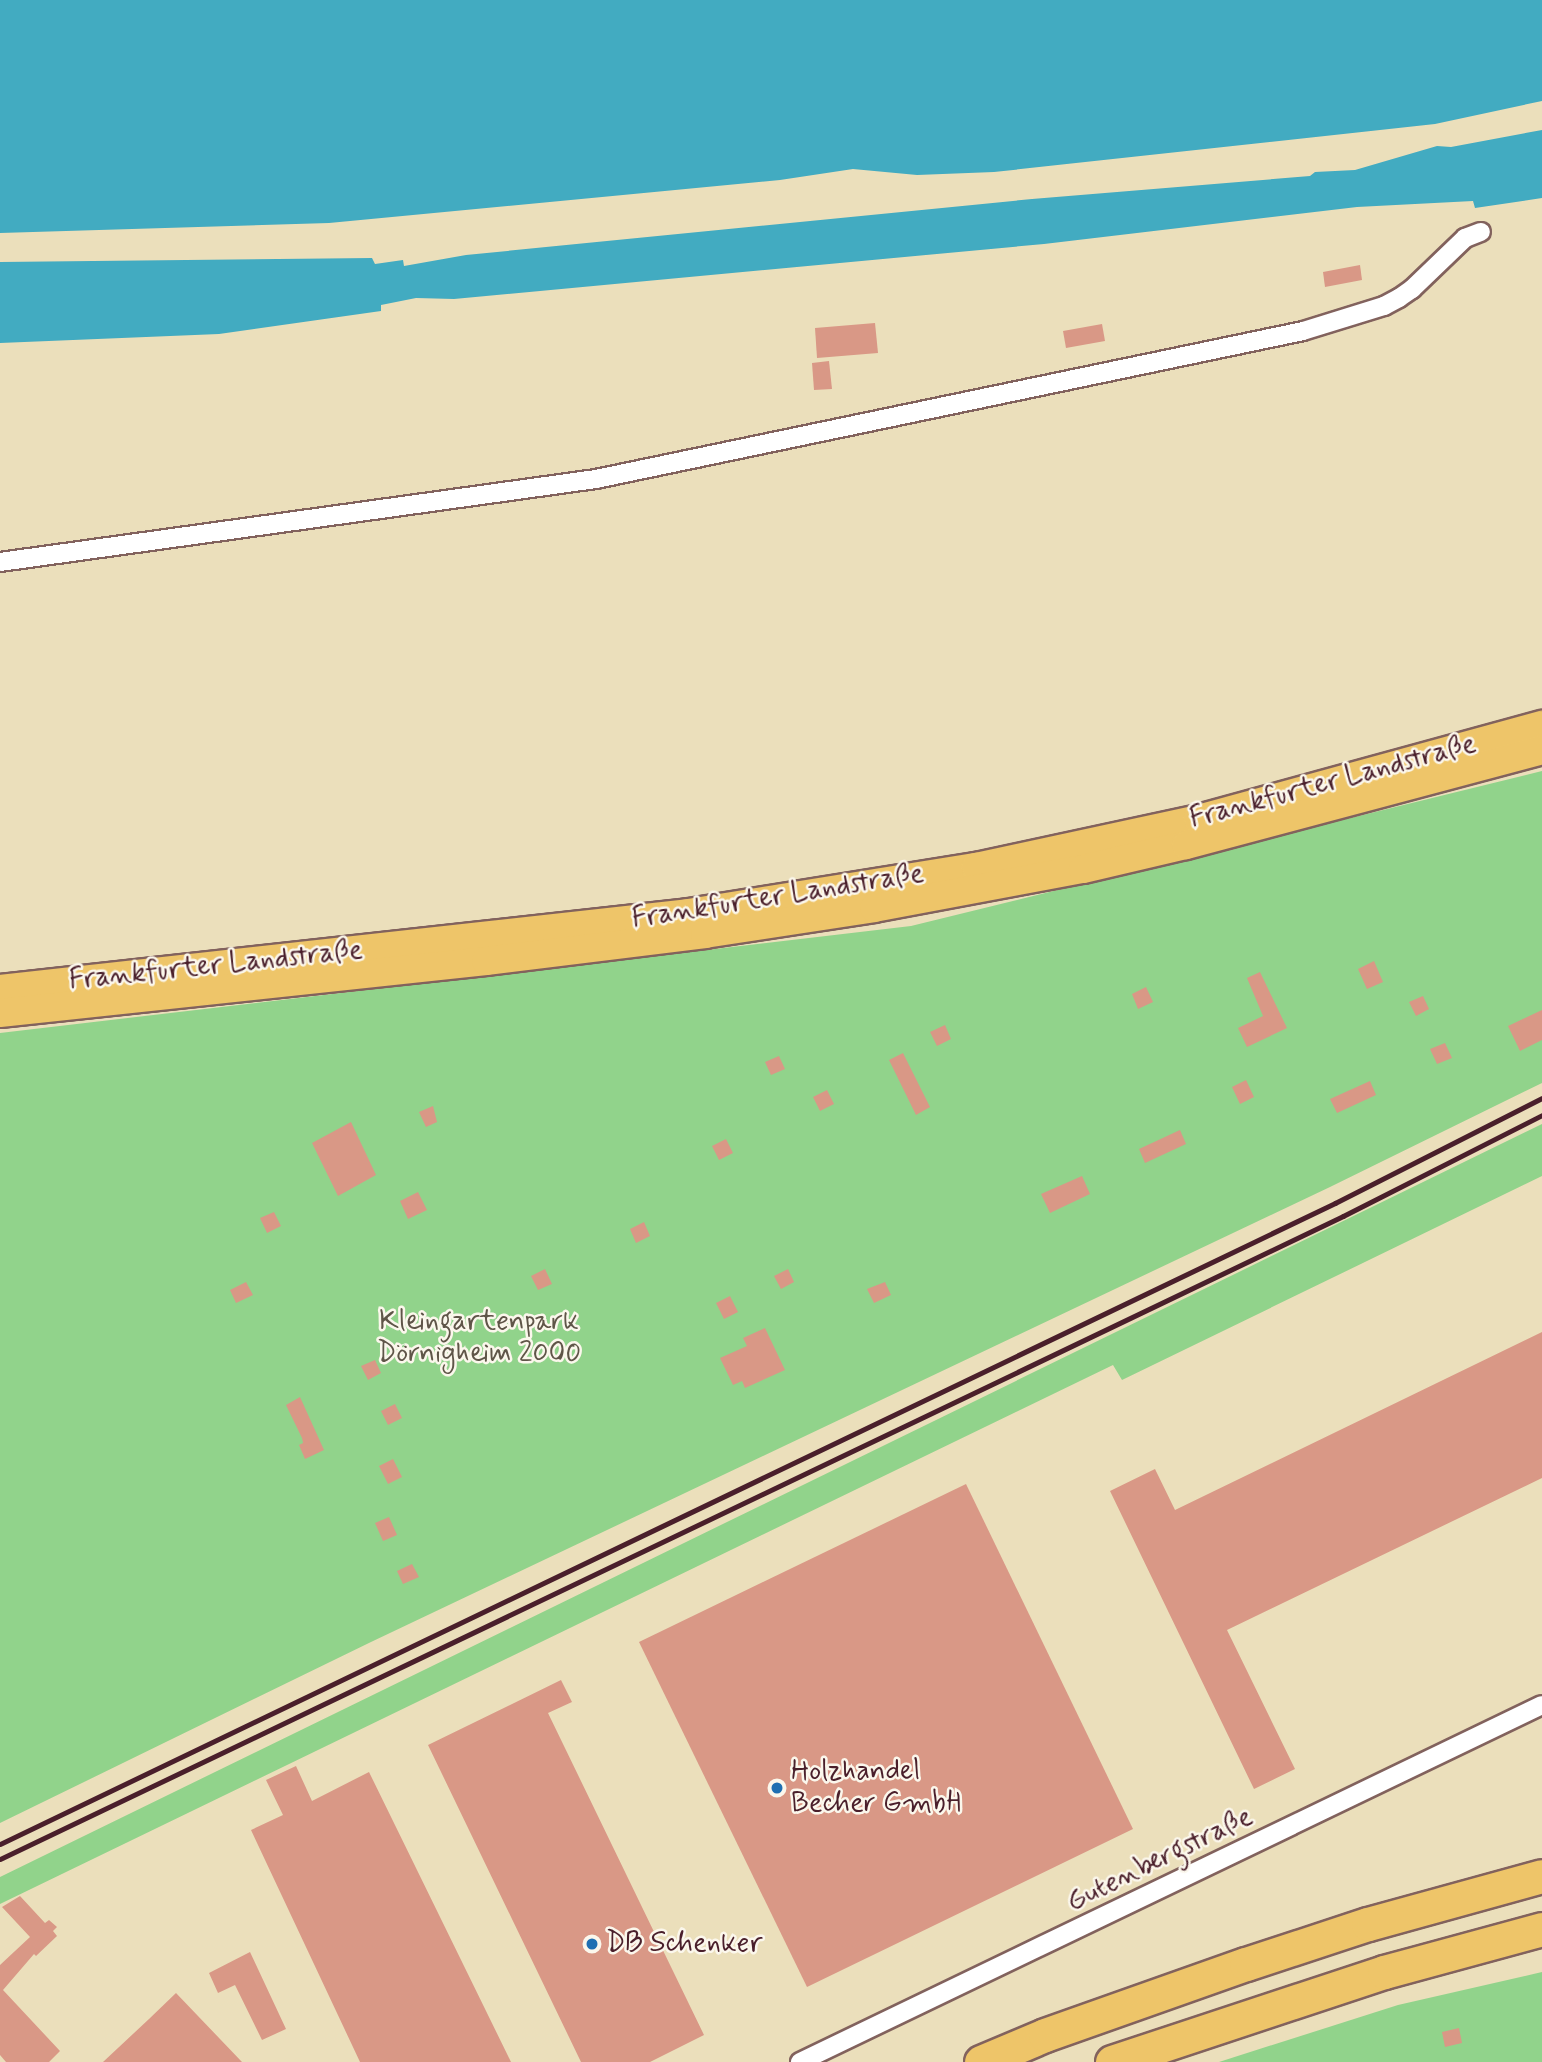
<!DOCTYPE html>
<meta charset="utf-8">
<style>
body{margin:0}
#map{position:relative;width:1542px;height:2062px;overflow:hidden;background:#ebdfbb;font-family:Mynerve,sans-serif}
div>[style]{position:absolute}
.green>*{inset:0;background:#91d38b}
.water>*{inset:0;background:#42abc1}
.building>*{inset:0;background:#d99886}
.roads{filter:drop-shadow(2px 0 #82625d) drop-shadow(-2px 0 #82625d) drop-shadow(0 2px #82625d) drop-shadow(0 -2px #82625d)}
.street>*{height:18px;margin:-9px;padding:0 9px;transform-origin:9px;border-radius:9px;background:#fff}
.primary>*{height:28px;margin:-14px;padding:0 14px;transform-origin:14px;border-radius:14px;background:#eec569}
.highway>*{height:33px;margin:-16.5px;padding:0 16.5px;transform-origin:16.5px;border-radius:16.5px;background:#eec569}
.rail>*{height:5px;margin:-2.5px;padding:0 2.5px;transform-origin:2.5px;border-radius:2.5px;background:#4a1f2b}
.dots>*{width:19px;height:19px;translate:-50% -50%;box-sizing:border-box;border:4px solid #fbf7ec;border-radius:50%}
span{translate:-50% -50%;white-space:nowrap;text-align:center;line-height:1.15;-webkit-text-stroke:5px #fbf7ec;paint-order:stroke}
.street-label{font-size:28px;color:#4a1f2b}
.park-label{font-size:28px;color:#5f5548}
.poi-label{font-size:28px;color:#4a1f2b}
.left{translate:0 -50%;text-align:left}
</style>
<div id="map">
<div class="green">
<i style="clip-path:polygon(1542px 771px,1542px 1083px,1330px 1187px,371px 1642px,0 1823px,0 1033px,911px 926px)"></i>
<i style="clip-path:polygon(1542px 1124px,1542px 1176px,1122px 1380px,1113px 1365px,0 1904px,0 1877px)"></i>
<i style="clip-path:polygon(1542px 1972px,1542px 2062px,1219px 2062px,1398px 2005px)"></i>
</div>
<div class="water">
<i style="clip-path:polygon(0 0,1542px 0,1542px 101px,1435px 124px,994px 172px,917px 175px,853px 169px,780px 180px,329px 223px,0 233px)"></i>
<i style="clip-path:polygon(1542px 130px,1542px 198px,1475px 208px,1473px 201px,1357px 207px,1044px 244px,454px 299px,416px 298px,381px 305px,381px 311px,219px 334px,0 343px,0 262px,372px 258px,375px 264px,403px 260px,404px 266px,466px 255px,1032px 199px,1310px 176px,1315px 172px,1355px 170px,1437px 146px,1451px 147px)"></i>
</div>
<div class="building">
<i style="clip-path:polygon(1360px 265px,1362px 280px,1325px 287px,1323px 272px)"></i>
<i style="clip-path:polygon(875px 323px,878px 353px,817px 358px,815px 328px)"></i>
<i style="clip-path:polygon(1102px 324px,1105px 341px,1066px 348px,1063px 331px)"></i>
<i style="clip-path:polygon(829px 361px,832px 389px,814px 390px,812px 363px)"></i>
<i style="clip-path:polygon(1374px 961px,1383px 982px,1367px 989px,1358px 969px)"></i>
<i style="clip-path:polygon(1260px 972px,1287px 1028px,1247px 1047px,1238px 1028px,1263px 1016px,1247px 978px)"></i>
<i style="clip-path:polygon(1146px 987px,1153px 1002px,1138px 1009px,1132px 994px)"></i>
<i style="clip-path:polygon(1423px 996px,1429px 1009px,1416px 1016px,1409px 1002px)"></i>
<i style="clip-path:polygon(1542px 1010px,1542px 1040px,1520px 1051px,1508px 1026px)"></i>
<i style="clip-path:polygon(945px 1025px,951px 1039px,937px 1046px,930px 1032px)"></i>
<i style="clip-path:polygon(1445px 1043px,1452px 1058px,1437px 1064px,1430px 1049px)"></i>
<i style="clip-path:polygon(903px 1053px,930px 1107px,916px 1115px,889px 1060px)"></i>
<i style="clip-path:polygon(779px 1056px,785px 1069px,771px 1075px,765px 1062px)"></i>
<i style="clip-path:polygon(1246px 1080px,1254px 1097px,1240px 1104px,1232px 1087px)"></i>
<i style="clip-path:polygon(1370px 1081px,1376px 1095px,1337px 1113px,1330px 1099px)"></i>
<i style="clip-path:polygon(827px 1090px,834px 1104px,820px 1111px,813px 1097px)"></i>
<i style="clip-path:polygon(433px 1106px,437px 1122px,426px 1127px,419px 1112px)"></i>
<i style="clip-path:polygon(351px 1122px,376px 1175px,338px 1196px,312px 1143px)"></i>
<i style="clip-path:polygon(1180px 1130px,1186px 1144px,1145px 1163px,1139px 1149px)"></i>
<i style="clip-path:polygon(726px 1139px,733px 1153px,719px 1160px,712px 1146px)"></i>
<i style="clip-path:polygon(1082px 1176px,1090px 1194px,1050px 1213px,1041px 1194px)"></i>
<i style="clip-path:polygon(418px 1192px,427px 1210px,408px 1219px,400px 1201px)"></i>
<i style="clip-path:polygon(274px 1212px,281px 1226px,267px 1233px,260px 1218px)"></i>
<i style="clip-path:polygon(644px 1222px,650px 1236px,636px 1243px,630px 1229px)"></i>
<i style="clip-path:polygon(545px 1269px,552px 1284px,538px 1290px,531px 1276px)"></i>
<i style="clip-path:polygon(788px 1269px,794px 1282px,781px 1289px,774px 1276px)"></i>
<i style="clip-path:polygon(246px 1282px,253px 1295px,236px 1303px,230px 1290px)"></i>
<i style="clip-path:polygon(885px 1282px,891px 1295px,874px 1303px,867px 1289px)"></i>
<i style="clip-path:polygon(730px 1296px,738px 1312px,724px 1319px,716px 1303px)"></i>
<i style="clip-path:polygon(765px 1328px,785px 1370px,745px 1388px,742px 1381px,733px 1385px,720px 1358px,747px 1346px,743px 1338px)"></i>
<i style="clip-path:polygon(1542px 1332px,1542px 1478px,1227px 1630px,1295px 1769px,1254px 1789px,1110px 1491px,1155px 1469px,1175px 1510px)"></i>
<i style="clip-path:polygon(375px 1360px,381px 1373px,368px 1380px,361px 1366px)"></i>
<i style="clip-path:polygon(300px 1397px,324px 1450px,305px 1459px,299px 1445px,303px 1443px,302px 1438px,286px 1405px)"></i>
<i style="clip-path:polygon(395px 1404px,402px 1418px,388px 1425px,381px 1411px)"></i>
<i style="clip-path:polygon(393px 1459px,402px 1477px,388px 1484px,379px 1466px)"></i>
<i style="clip-path:polygon(966px 1484px,1133px 1829px,807px 1987px,639px 1642px)"></i>
<i style="clip-path:polygon(389px 1517px,397px 1535px,383px 1541px,375px 1523px)"></i>
<i style="clip-path:polygon(412px 1564px,419px 1577px,403px 1584px,397px 1571px)"></i>
<i style="clip-path:polygon(561px 1680px,572px 1702px,548px 1713px,704px 2035px,650px 2062px,581px 2062px,428px 1745px)"></i>
<i style="clip-path:polygon(296px 1766px,312px 1801px,369px 1772px,511px 2062px,360px 2062px,251px 1830px,283px 1815px,266px 1780px)"></i>
<i style="clip-path:polygon(20px 1896px,45px 1923px,49px 1920px,57px 1927px,53px 1931px,57px 1936px,36px 1956px,34px 1954px,3px 1990px,60px 2051px,49px 2062px,6px 2062px,0 2055px,0 1965px,30px 1937px,2px 1907px)"></i>
<i style="clip-path:polygon(250px 1952px,286px 2029px,262px 2040px,235px 1985px,218px 1993px,209px 1973px)"></i>
<i style="clip-path:polygon(176px 1993px,242px 2062px,103px 2062px,149px 2019px)"></i>
<i style="clip-path:polygon(1459px 2028px,1462px 2043px,1445px 2047px,1442px 2032px)"></i>
</div>
<div class="roads">
<div class="street">
<i style="left:0;top:562px;width:602px;rotate:-7.93deg"></i>
<i style="left:596px;top:479px;width:722px;rotate:-11.82deg"></i>
<i style="left:1303px;top:331px;width:85px;rotate:-17.2deg"></i>
<i style="left:1384px;top:306px;width:17px;rotate:-28deg"></i>
<i style="left:1399px;top:298px;width:16px;rotate:-35deg"></i>
<i style="left:1412px;top:289px;width:74px;rotate:-43.9deg"></i>
<i style="left:1465px;top:238px;width:17px;rotate:-21deg"></i>
<i style="left:800px;top:2062px;width:823px;rotate:-25.69deg"></i>
</div>
<div class="primary">
<i style="left:0;top:989px;width:692px;rotate:-6.3deg"></i>
<i style="left:688px;top:913px;width:292px;rotate:-9.1deg"></i>
<i style="left:976px;top:867px;width:227px;rotate:-12.2deg"></i>
<i style="left:1198px;top:819px;width:357px;rotate:-15.3deg"></i>
<i style="left:0;top:1013px;width:489px;rotate:-6.1deg"></i>
<i style="left:486px;top:961px;width:221px;rotate:-7deg"></i>
<i style="left:705px;top:934px;width:171px;rotate:-8.7deg"></i>
<i style="left:874px;top:908px;width:213px;rotate:-10.6deg"></i>
<i style="left:1083px;top:869px;width:106px;rotate:-13.1deg"></i>
<i style="left:1186px;top:845px;width:368px;rotate:-14.9deg"></i>
</div>
<div class="highway">
<i style="left:981px;top:2062px;width:69px;rotate:-22.9deg"></i>
<i style="left:1045px;top:2035px;width:213px;rotate:-19.5deg"></i>
<i style="left:1246px;top:1964px;width:128px;rotate:-18.2deg"></i>
<i style="left:1368px;top:1924px;width:180px;rotate:-15.4deg"></i>
<i style="left:1112px;top:2062px;width:287px;rotate:-18.3deg"></i>
<i style="left:1384px;top:1972px;width:164px;rotate:-15.2deg"></i>
</div>
</div>
<div class="rail">
<i style="left:0;top:1844px;width:1481px;rotate:-25.65deg"></i>
<i style="left:1335px;top:1203px;width:232px;rotate:-26.9deg"></i>
<i style="left:0;top:1859px;width:1489px;rotate:-25.58deg"></i>
<i style="left:1343px;top:1216px;width:223px;rotate:-26.9deg"></i>
</div>
<div class="dots">
<i style="left:777px;top:1788px;background:#1f6fb2"></i>
<i style="left:592px;top:1944px;background:#1f6fb2"></i>
</div>
<div class="street-label">
<span style="left:1333px;top:782px;rotate:-15deg">Frankfurter Landstraße</span>
<span style="left:778px;top:897px;rotate:-9deg">Frankfurter Landstraße</span>
<span style="left:216px;top:966px;rotate:-6deg">Frankfurter Landstraße</span>
<span style="left:1160px;top:1860px;rotate:-26deg">Gutenbergstraße</span>
</div>
<div class="park-label">
<span style="left:479px;top:1338px">Kleingartenpark<br>Dörnigheim 2000</span>
</div>
<div class="poi-label">
<span class="left" style="left:791px;top:1788px">Holzhandel<br>Becher GmbH</span>
<span class="left" style="left:606px;top:1944px">DB Schenker</span>
</div>
</div>
